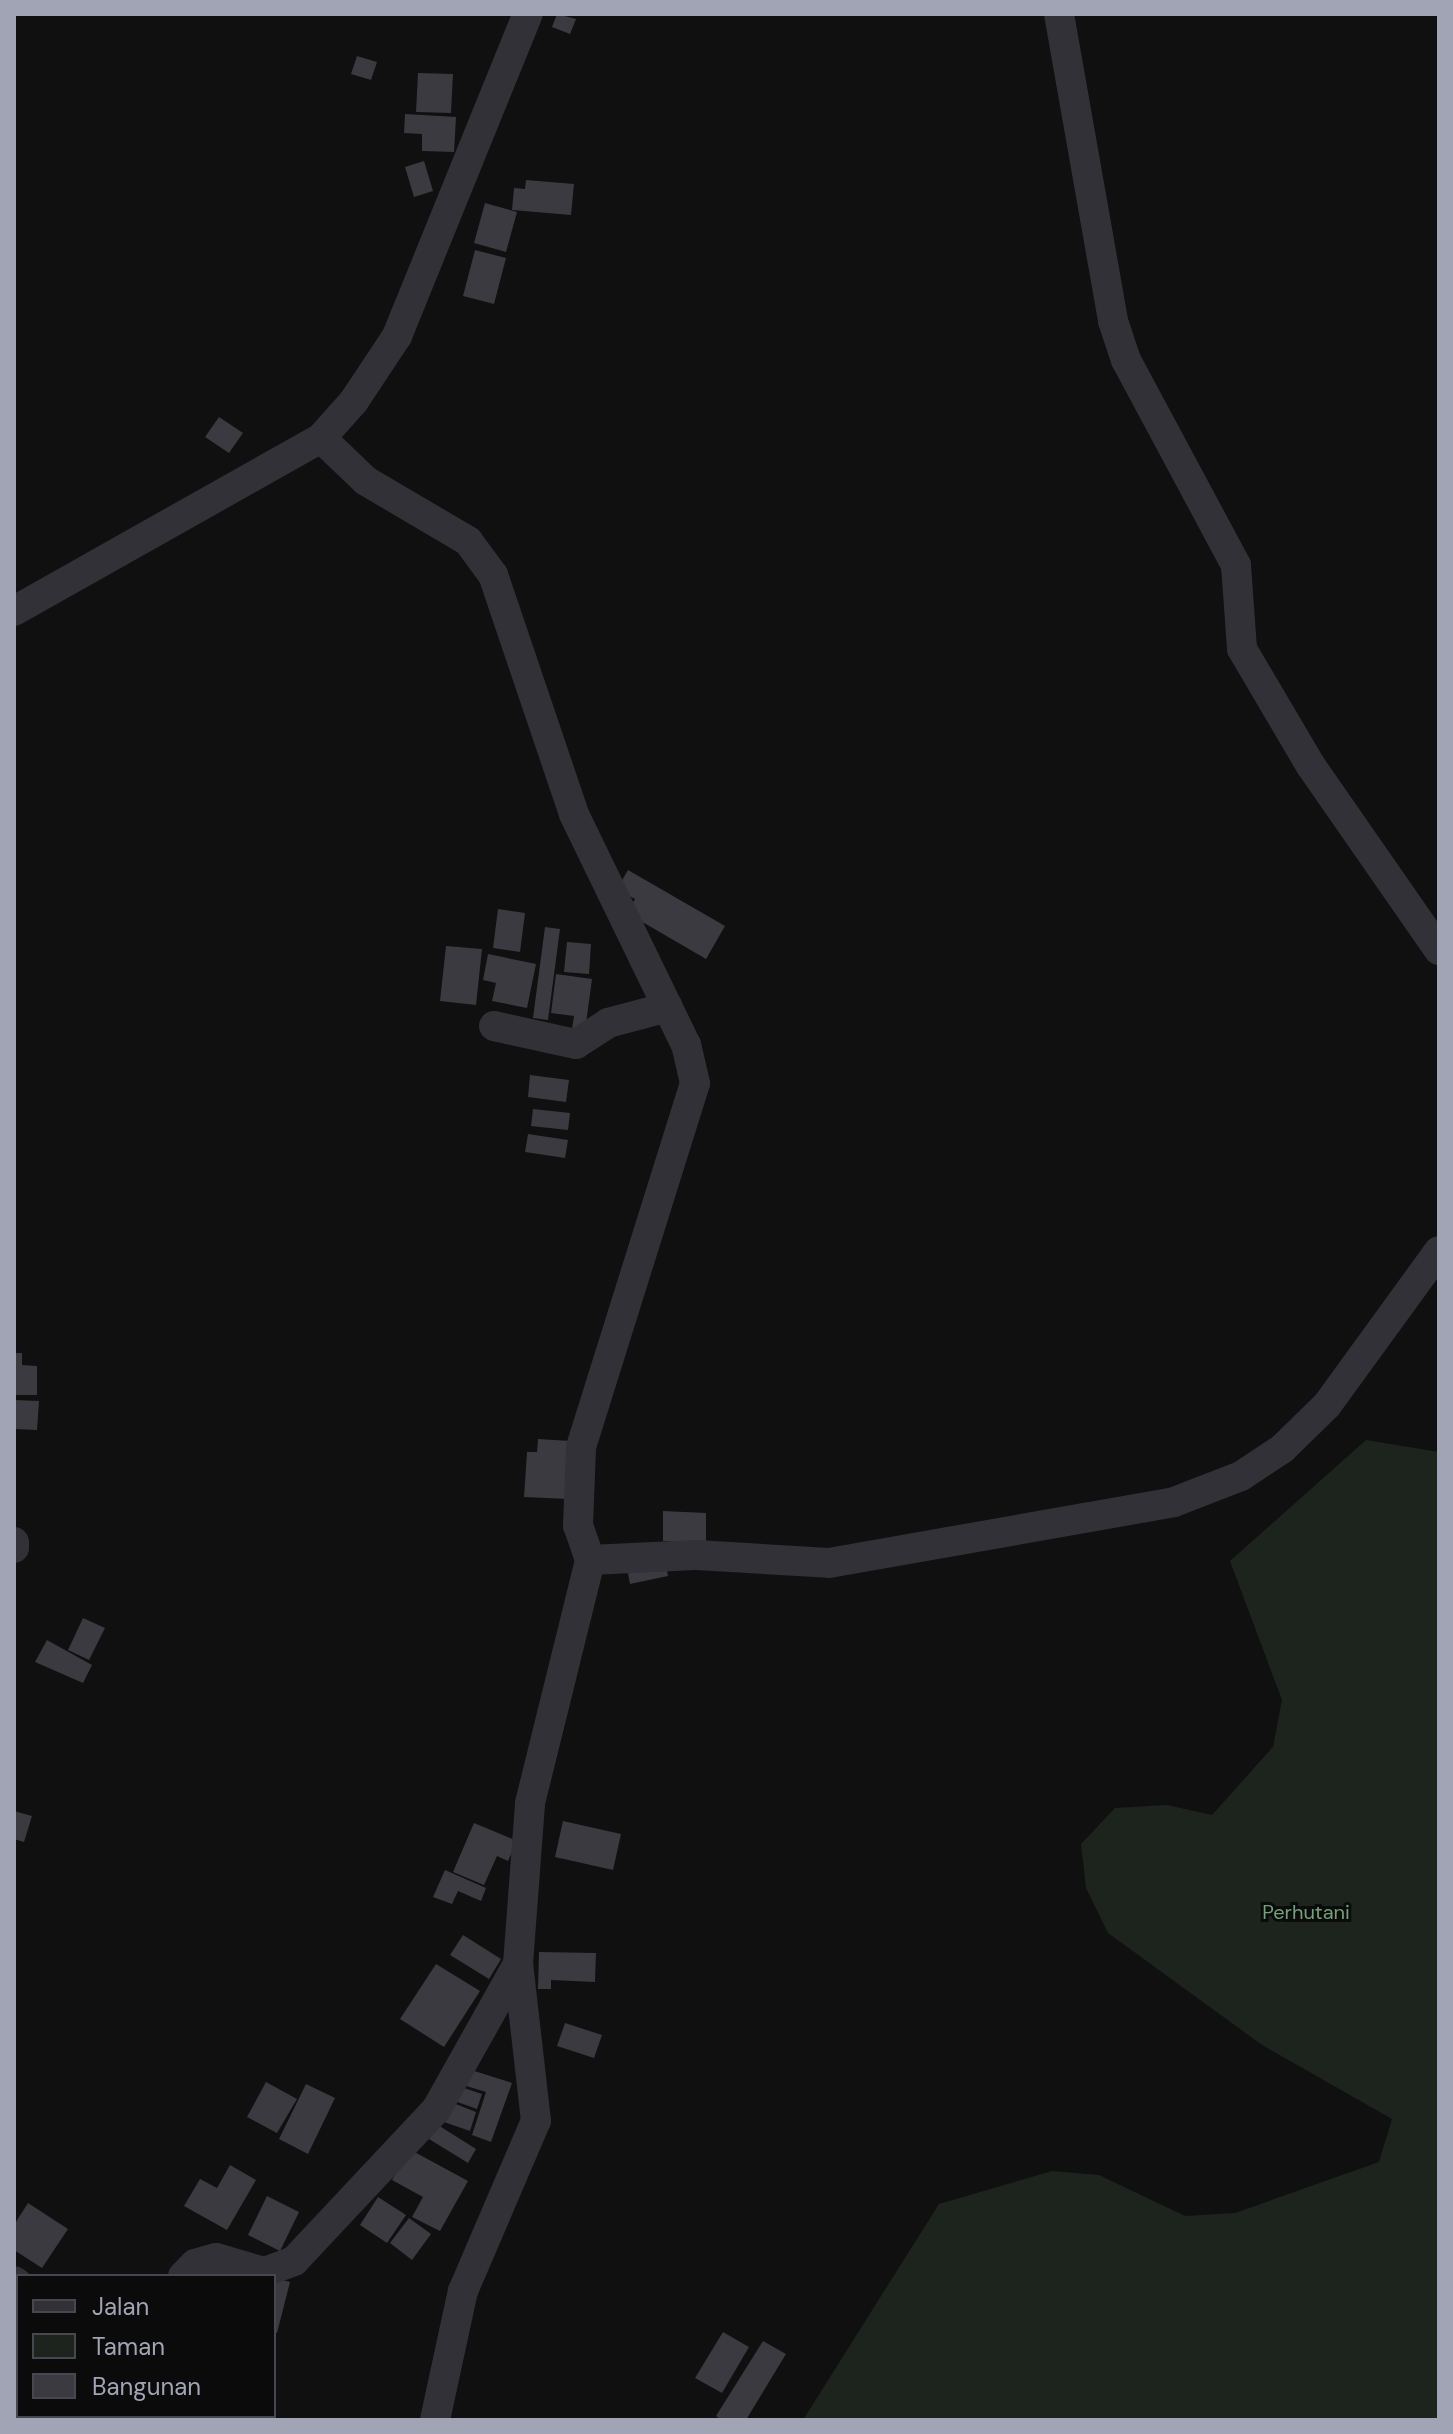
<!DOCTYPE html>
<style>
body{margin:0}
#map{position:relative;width:1453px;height:2434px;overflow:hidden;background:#101011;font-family:"DM Sans",sans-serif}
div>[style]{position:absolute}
.green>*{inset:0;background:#1c241d}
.building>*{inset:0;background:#3a3a40}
.minor>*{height:30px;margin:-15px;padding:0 15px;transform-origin:15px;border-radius:15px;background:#313137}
span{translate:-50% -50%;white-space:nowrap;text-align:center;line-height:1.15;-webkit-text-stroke:6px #0b0b0c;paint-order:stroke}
.park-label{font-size:20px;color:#74a17b}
.frame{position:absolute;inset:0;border:16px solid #a0a4b4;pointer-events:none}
.legend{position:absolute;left:16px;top:2274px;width:260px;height:144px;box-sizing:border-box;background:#0b0b0c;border:2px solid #47484f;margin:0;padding:10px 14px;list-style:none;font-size:24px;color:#a0a4b4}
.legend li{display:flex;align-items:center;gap:16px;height:40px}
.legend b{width:40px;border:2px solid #47484f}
</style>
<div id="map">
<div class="green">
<i style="clip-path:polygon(1366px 1440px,1439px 1452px,1439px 2420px,803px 2420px,939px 2204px,1052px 2171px,1099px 2175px,1185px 2216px,1235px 2213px,1379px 2162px,1392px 2119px,1262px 2045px,1108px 1933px,1086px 1888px,1081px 1844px,1115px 1808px,1167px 1805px,1212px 1815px,1273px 1747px,1282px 1700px,1230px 1561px)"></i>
</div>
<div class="building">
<i style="clip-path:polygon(557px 14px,576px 19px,570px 34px,552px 27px)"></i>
<i style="clip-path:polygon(357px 56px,377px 62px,371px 80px,351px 74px)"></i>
<i style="clip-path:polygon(418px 73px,453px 74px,451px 113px,416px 112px)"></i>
<i style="clip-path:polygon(405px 114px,456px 117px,454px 152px,422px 151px,422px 134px,404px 133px)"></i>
<i style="clip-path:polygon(424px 161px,433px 191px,414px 197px,405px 167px)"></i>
<i style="clip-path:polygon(526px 180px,574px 184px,571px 215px,512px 210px,514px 188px,525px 189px)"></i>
<i style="clip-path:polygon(485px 203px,517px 212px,506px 252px,474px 243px)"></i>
<i style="clip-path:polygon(475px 250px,506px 258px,494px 304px,463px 296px)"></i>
<i style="clip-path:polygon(219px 417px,243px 433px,229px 453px,205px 437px)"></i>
<i style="clip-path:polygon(628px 870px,725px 926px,706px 959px,627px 913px,635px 899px,617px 889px)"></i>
<i style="clip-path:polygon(498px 909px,525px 913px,520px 952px,493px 948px)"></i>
<i style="clip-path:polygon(545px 927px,560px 929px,548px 1020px,533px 1018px)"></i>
<i style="clip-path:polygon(567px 942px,591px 944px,589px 974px,564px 972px)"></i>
<i style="clip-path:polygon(446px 946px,482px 949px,476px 1005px,440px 1001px)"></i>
<i style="clip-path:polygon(488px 954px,536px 964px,527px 1008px,492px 1001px,496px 983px,483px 980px)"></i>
<i style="clip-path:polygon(556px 974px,592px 979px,585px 1031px,572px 1029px,574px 1016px,551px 1013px)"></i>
<i style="clip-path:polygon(530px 1075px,569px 1080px,566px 1102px,528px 1097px)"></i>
<i style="clip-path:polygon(533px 1109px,570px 1113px,568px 1130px,531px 1126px)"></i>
<i style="clip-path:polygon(528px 1134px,568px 1140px,565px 1158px,525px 1152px)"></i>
<i style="clip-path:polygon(14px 1353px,22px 1353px,22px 1365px,37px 1366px,37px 1395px,14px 1395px)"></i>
<i style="clip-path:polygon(14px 1400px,39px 1401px,37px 1430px,14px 1429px)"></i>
<i style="clip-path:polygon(538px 1439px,571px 1441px,568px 1499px,524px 1497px,527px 1452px,537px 1452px)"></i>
<i style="clip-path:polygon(663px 1511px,706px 1513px,706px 1542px,663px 1541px)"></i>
<i style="clip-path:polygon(665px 1560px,668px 1576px,630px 1584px,627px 1568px)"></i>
<i style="clip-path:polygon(83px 1618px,105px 1628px,89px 1660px,68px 1650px)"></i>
<i style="clip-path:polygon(47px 1640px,92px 1665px,83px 1683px,35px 1662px)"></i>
<i style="clip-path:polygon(14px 1811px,32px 1816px,24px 1842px,14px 1839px)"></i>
<i style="clip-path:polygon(563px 1821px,621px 1834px,613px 1870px,555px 1857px)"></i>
<i style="clip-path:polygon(474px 1823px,517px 1841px,508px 1861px,497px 1856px,484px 1885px,453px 1872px)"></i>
<i style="clip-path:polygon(445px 1870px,486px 1888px,481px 1901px,458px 1891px,452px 1904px,433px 1897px)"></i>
<i style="clip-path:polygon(463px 1935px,501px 1959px,489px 1979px,450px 1955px)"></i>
<i style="clip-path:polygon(539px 1952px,596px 1953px,595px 1982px,551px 1980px,551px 1989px,538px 1989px)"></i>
<i style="clip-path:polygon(436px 1964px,480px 1991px,444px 2047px,400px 2019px)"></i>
<i style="clip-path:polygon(565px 2023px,602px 2035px,594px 2058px,557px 2046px)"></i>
<i style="clip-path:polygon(468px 2069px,512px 2083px,491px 2142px,472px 2135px,486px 2092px,463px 2085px)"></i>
<i style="clip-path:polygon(266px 2082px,297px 2099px,277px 2133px,247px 2117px)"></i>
<i style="clip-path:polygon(306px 2084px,335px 2098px,308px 2154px,279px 2139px)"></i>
<i style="clip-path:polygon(455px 2085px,482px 2094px,477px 2109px,449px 2099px)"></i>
<i style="clip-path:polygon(448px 2101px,476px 2112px,470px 2131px,441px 2121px)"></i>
<i style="clip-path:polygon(438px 2125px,476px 2149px,468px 2163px,429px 2139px)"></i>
<i style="clip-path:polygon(409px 2149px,468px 2181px,440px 2231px,412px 2217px,423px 2197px,392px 2180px)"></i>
<i style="clip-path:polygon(230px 2165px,256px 2180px,227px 2230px,184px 2206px,200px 2179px,217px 2188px)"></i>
<i style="clip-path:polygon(267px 2196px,299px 2212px,280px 2251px,248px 2235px)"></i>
<i style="clip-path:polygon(378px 2197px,406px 2215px,387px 2243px,360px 2225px)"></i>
<i style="clip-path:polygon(28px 2203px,68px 2229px,42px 2268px,14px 2250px,14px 2225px)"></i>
<i style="clip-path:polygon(409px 2218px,431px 2234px,412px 2260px,390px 2243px)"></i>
<i style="clip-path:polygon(274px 2278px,290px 2282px,277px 2333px,274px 2332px)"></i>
<i style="clip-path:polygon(723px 2332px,749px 2347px,722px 2393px,695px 2378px)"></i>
<i style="clip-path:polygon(763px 2341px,786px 2354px,746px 2420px,721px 2420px,716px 2416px)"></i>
</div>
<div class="minor">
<i style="left:1059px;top:14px;width:312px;rotate:80deg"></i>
<i style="left:1113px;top:321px;width:41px;rotate:71.6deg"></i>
<i style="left:1126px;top:360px;width:233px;rotate:61.8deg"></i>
<i style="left:1236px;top:565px;width:84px;rotate:85.9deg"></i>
<i style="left:1242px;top:649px;width:136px;rotate:59.5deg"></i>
<i style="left:1311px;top:766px;width:224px;rotate:55.2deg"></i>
<i style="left:14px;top:611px;width:352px;rotate:-29.4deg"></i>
<i style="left:321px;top:438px;width:50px;rotate:-48.3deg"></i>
<i style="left:354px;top:401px;width:78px;rotate:-56.5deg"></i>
<i style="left:397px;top:336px;width:348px;rotate:-67.9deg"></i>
<i style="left:494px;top:1026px;width:84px;rotate:12.4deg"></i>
<i style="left:576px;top:1044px;width:38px;rotate:-33deg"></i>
<i style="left:608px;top:1023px;width:62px;rotate:-14.9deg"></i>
<i style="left:14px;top:1542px;width:6px;rotate:90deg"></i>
<i style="left:590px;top:1560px;width:106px;rotate:-2.7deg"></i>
<i style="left:696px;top:1555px;width:133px;rotate:3.4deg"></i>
<i style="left:829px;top:1563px;width:350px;rotate:-10deg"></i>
<i style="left:1174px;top:1502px;width:72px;rotate:-21.2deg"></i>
<i style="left:1241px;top:1476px;width:49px;rotate:-33.4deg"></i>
<i style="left:1282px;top:1449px;width:63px;rotate:-44.4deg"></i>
<i style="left:1327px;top:1405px;width:190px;rotate:-54deg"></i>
<i style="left:183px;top:2276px;width:17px;rotate:-45deg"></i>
<i style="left:195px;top:2264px;width:22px;rotate:-16deg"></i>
<i style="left:216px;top:2258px;width:50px;rotate:16.3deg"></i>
<i style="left:264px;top:2272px;width:32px;rotate:-20deg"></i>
<i style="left:294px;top:2261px;width:207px;rotate:-46.8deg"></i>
<i style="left:436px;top:2110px;width:167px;rotate:-60.7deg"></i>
<i style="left:518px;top:1964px;width:161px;rotate:-85.7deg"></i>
<i style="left:530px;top:1803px;width:250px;rotate:-76.1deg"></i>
<i style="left:590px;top:1560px;width:36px;rotate:-109deg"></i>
<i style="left:578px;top:1526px;width:79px;rotate:-87.8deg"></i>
<i style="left:581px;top:1447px;width:381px;rotate:-72.6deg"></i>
<i style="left:695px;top:1083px;width:39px;rotate:-103deg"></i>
<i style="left:686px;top:1045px;width:257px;rotate:-115.9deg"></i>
<i style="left:574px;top:814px;width:252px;rotate:-108.7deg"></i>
<i style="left:493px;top:575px;width:42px;rotate:-126.3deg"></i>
<i style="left:468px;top:541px;width:118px;rotate:-149.5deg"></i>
<i style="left:366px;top:481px;width:62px;rotate:-136.3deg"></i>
<i style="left:14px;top:2281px;width:5px;rotate:37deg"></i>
<i style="left:435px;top:2420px;width:132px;rotate:-77.8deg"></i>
<i style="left:463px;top:2291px;width:185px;rotate:-66.8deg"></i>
<i style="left:536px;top:2121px;width:158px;rotate:-96.5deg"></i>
</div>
<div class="park-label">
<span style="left:1306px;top:1912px">Perhutani</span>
</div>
<div class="frame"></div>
<ul class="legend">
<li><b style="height:10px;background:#313137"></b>Jalan</li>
<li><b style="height:22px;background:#1c241d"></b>Taman</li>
<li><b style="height:22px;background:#3a3a40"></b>Bangunan</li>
</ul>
</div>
